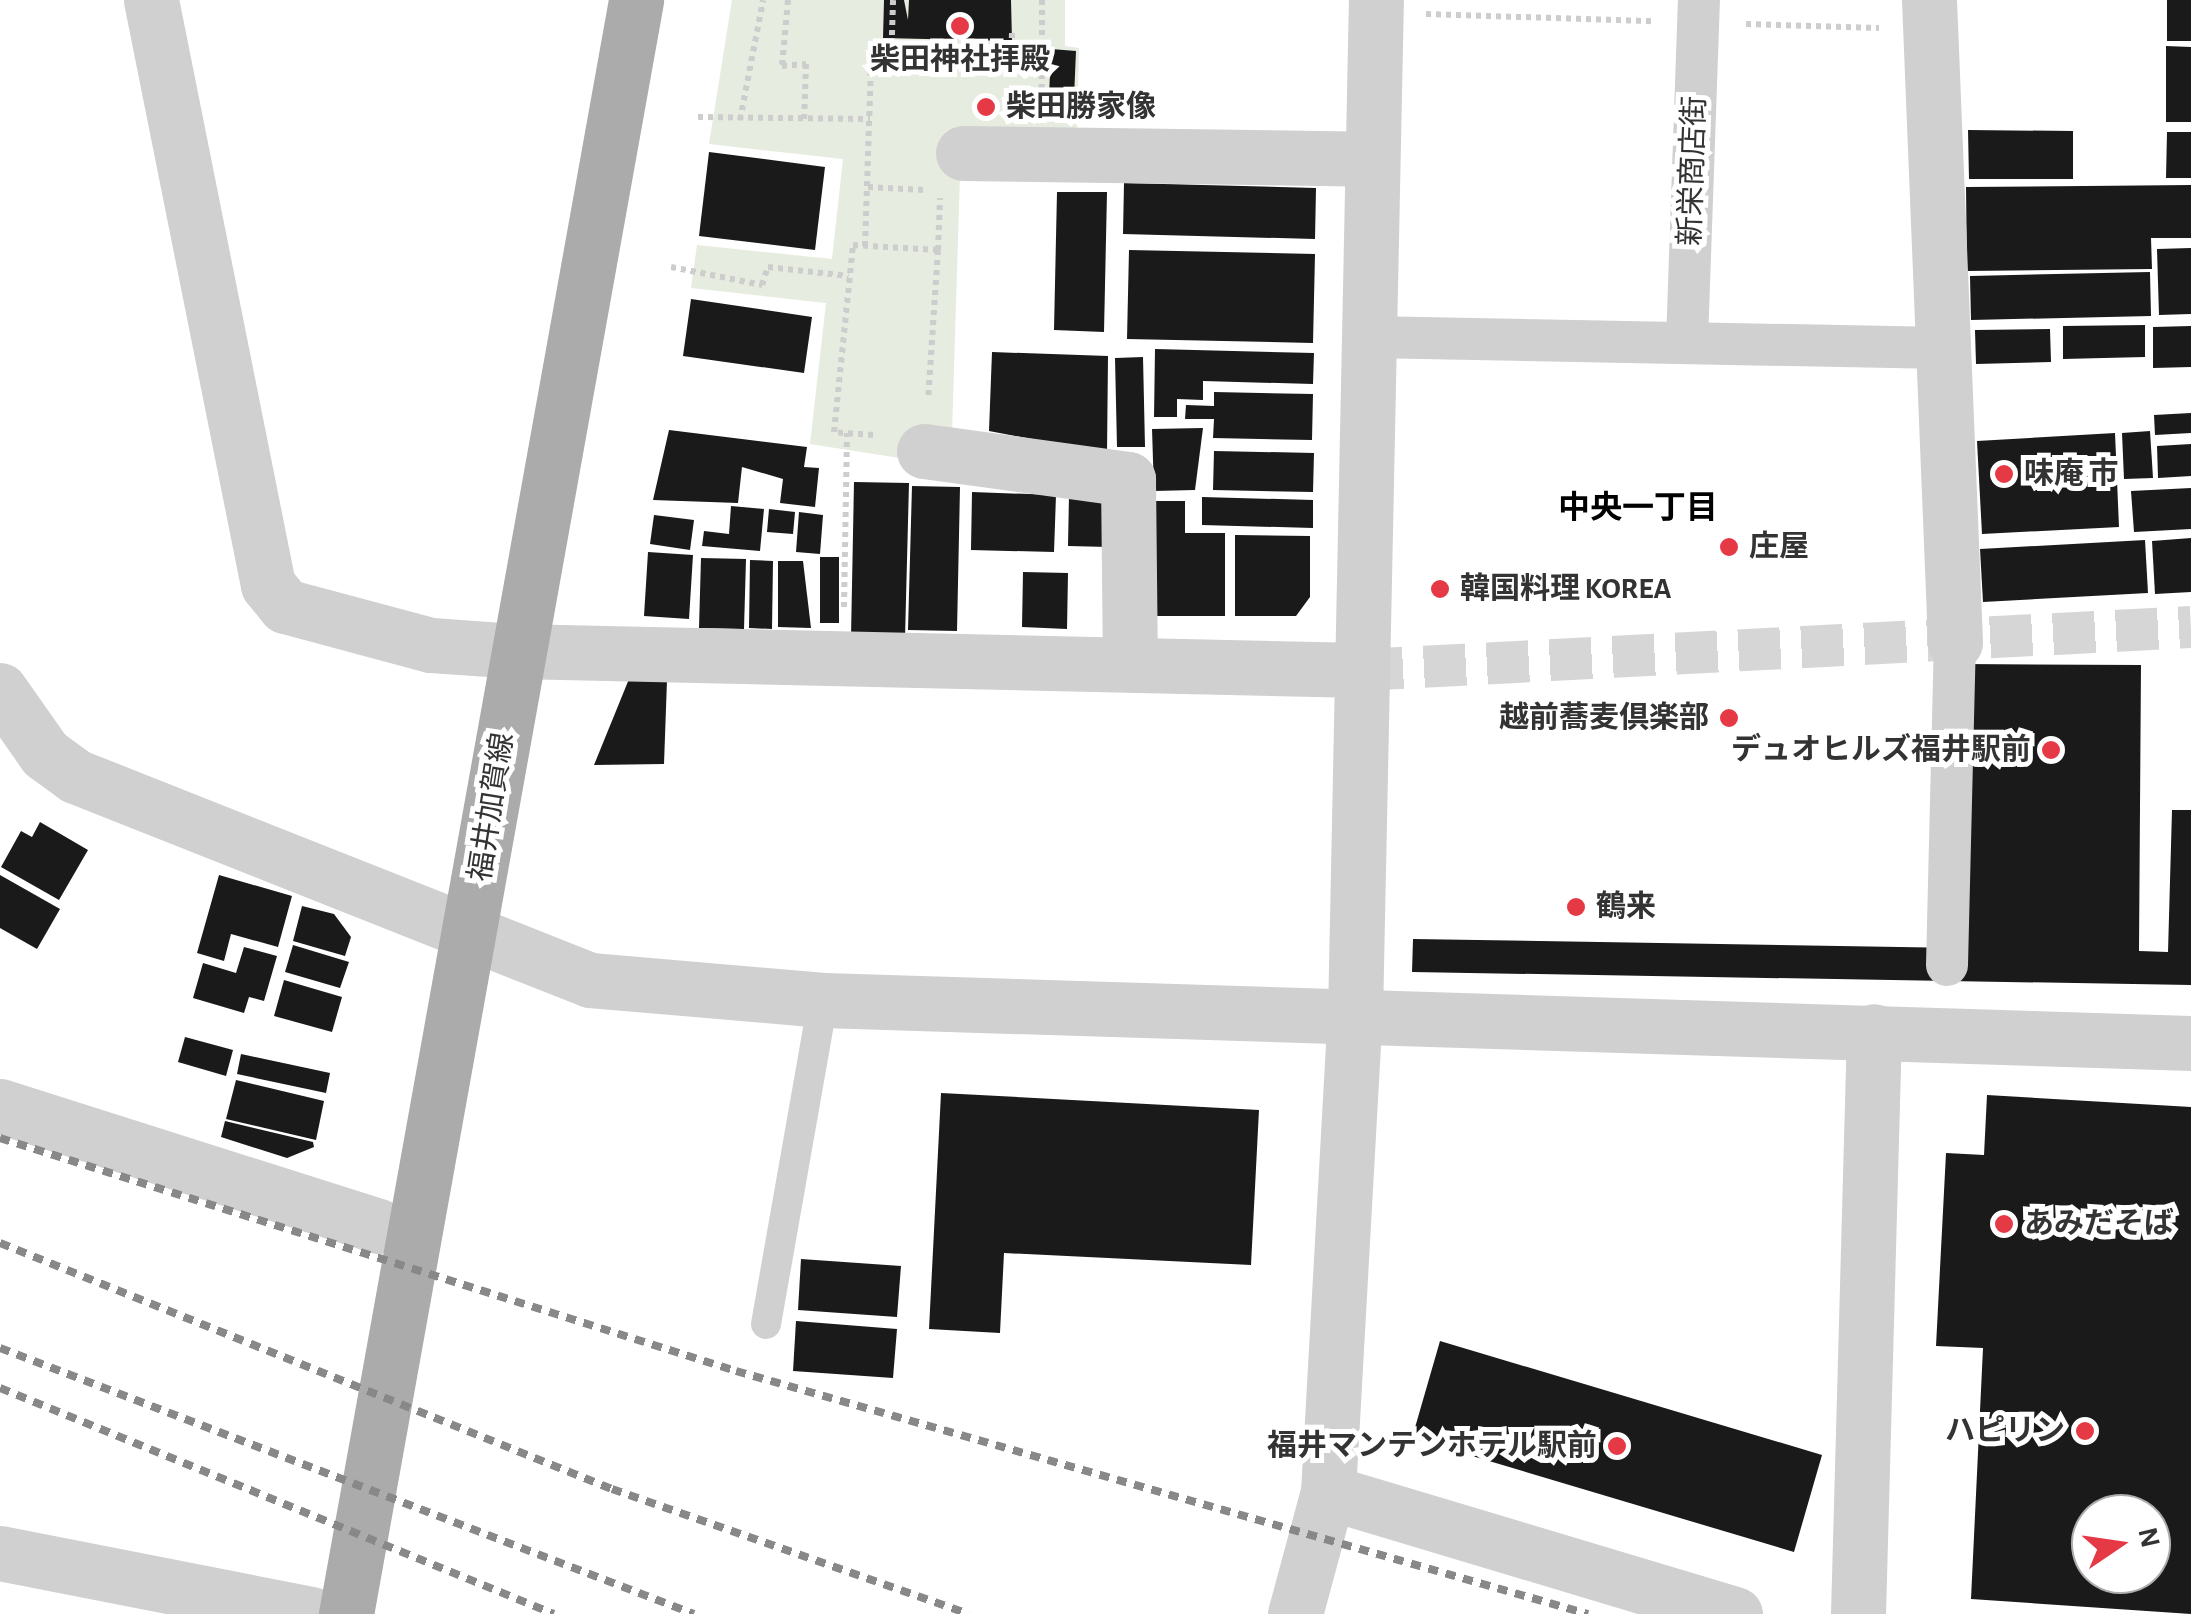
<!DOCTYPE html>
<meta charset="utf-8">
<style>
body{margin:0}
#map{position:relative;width:2191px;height:1614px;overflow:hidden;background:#fff;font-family:"Alegreya Sans","Noto Sans JP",sans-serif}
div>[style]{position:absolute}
.green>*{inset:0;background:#e6ecdf}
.building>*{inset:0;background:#1a1a1a}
.pedestrian-tunnel>*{height:42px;margin-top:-21px;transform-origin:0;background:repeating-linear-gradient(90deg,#d6d6d6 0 42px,transparent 0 63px)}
.path>*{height:6px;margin-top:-3px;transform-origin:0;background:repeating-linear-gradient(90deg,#cdcdcd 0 5px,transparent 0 10px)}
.service>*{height:30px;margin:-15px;padding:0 15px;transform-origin:15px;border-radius:15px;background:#d0d0d0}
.pedestrian>*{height:42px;margin:-21px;padding:0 21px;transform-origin:21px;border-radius:21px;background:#d0d0d0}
.minor>*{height:55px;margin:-27.5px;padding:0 27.5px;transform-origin:27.5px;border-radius:27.5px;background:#d0d0d0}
.tertiary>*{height:55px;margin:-27.5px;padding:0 27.5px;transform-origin:27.5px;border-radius:27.5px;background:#d0d0d0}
.primary>*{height:55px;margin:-27.5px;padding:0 27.5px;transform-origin:27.5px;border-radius:27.5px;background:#ababab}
.rail>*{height:8px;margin-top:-4px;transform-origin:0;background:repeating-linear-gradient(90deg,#888 0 10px,transparent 0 18px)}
.dots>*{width:28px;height:28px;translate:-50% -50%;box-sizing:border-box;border:5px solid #fff;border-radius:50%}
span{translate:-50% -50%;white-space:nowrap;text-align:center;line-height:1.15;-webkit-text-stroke:10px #fff;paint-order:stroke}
.poi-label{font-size:30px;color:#333;font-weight:700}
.left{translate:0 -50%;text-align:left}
.right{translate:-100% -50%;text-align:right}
.street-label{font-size:30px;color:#333}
.neighbourhood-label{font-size:32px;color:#000;font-weight:700}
.north{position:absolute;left:2071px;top:1494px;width:100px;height:100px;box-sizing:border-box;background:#fff;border:2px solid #adadad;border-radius:50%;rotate:77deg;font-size:28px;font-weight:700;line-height:40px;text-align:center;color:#333}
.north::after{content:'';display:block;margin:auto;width:35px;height:45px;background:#e63946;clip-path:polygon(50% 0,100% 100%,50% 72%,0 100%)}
</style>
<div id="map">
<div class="green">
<i style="clip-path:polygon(732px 0,1065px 0,1065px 46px,1079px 48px,1076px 176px,960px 174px,951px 466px,810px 444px,826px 303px,691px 288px,697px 245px,832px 259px,843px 159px,709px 144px)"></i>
</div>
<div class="building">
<i style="clip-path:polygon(884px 0,904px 0,908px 20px,909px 0,1011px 0,1012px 41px,883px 38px)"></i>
<i style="clip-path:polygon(2167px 0,2191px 0,2191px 41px,2167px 41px)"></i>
<i style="clip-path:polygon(2166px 46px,2191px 47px,2191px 122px,2166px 122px)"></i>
<i style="clip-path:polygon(1051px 49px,1076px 51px,1074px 98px,1049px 97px)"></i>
<i style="clip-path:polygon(1968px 130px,2073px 131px,2073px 179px,1969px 179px)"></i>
<i style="clip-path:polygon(2167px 132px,2191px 132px,2191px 178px,2166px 178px)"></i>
<i style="clip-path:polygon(709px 152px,825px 167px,815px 250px,699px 236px)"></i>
<i style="clip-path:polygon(1124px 183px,1316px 188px,1315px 239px,1123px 234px)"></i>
<i style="clip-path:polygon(2191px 185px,2191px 238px,2151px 238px,2152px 269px,1967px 271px,1966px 187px)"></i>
<i style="clip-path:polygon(1057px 192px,1107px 192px,1104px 332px,1054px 330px)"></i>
<i style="clip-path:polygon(2191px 248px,2191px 314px,2159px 315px,2157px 249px)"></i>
<i style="clip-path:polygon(1129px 250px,1315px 254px,1313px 343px,1127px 339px)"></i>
<i style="clip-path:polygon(2150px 272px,2151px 316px,1971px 320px,1970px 276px)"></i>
<i style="clip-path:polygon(691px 299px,812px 317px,804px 373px,683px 356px)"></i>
<i style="clip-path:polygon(2145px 325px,2145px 357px,2063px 359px,2063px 326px)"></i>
<i style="clip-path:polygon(2191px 326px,2191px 367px,2153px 368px,2153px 327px)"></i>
<i style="clip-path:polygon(2050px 329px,2051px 362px,1976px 364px,1975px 330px)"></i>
<i style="clip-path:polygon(1155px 349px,1314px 353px,1313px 384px,1203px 381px,1203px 400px,1177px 399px,1177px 417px,1154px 417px)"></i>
<i style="clip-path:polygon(992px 352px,1108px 356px,1107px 453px,989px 431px)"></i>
<i style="clip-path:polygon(1143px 357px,1145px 447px,1117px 447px,1115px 358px)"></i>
<i style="clip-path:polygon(1214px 392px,1313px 394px,1312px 440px,1213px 438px,1214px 419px,1185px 419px,1186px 405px,1214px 406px)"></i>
<i style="clip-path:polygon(2191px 413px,2191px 433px,2155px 435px,2154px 415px)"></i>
<i style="clip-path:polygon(1203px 428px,1195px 490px,1154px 491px,1152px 429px)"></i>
<i style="clip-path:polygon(669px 430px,807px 447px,804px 467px,819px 468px,815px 507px,780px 503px,783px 479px,742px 467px,738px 503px,653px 500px)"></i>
<i style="clip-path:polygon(2150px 431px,2153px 478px,2124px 479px,2122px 433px)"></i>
<i style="clip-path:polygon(2115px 433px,2119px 527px,1982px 534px,1977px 441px)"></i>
<i style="clip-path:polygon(2191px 444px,2191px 476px,2158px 478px,2157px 446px)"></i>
<i style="clip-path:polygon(1214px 451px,1314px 453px,1313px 492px,1213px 490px)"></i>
<i style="clip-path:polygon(854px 482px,909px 483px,905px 638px,851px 637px)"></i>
<i style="clip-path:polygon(912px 486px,960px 487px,957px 631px,908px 630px)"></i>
<i style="clip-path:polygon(2191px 488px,2191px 529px,2134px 532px,2131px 491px)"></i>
<i style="clip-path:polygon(972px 492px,1056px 495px,1054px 552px,971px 550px)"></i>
<i style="clip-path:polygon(1069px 496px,1110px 497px,1109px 547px,1068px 546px)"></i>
<i style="clip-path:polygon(1202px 497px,1313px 500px,1313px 528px,1202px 525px)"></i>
<i style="clip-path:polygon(1150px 501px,1185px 501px,1185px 533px,1225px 533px,1225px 616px,1150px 616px)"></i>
<i style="clip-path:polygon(731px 506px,764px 509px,760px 551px,702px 546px,704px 531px,729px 534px)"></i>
<i style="clip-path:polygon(769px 509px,795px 512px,793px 534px,767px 532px)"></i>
<i style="clip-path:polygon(799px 512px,823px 515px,820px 554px,796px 552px)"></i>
<i style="clip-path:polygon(654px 515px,694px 520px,690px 550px,650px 544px)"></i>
<i style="clip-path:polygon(1235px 535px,1310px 536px,1310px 597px,1296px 616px,1235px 616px)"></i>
<i style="clip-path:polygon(2191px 538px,2191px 592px,2155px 594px,2152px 541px)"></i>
<i style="clip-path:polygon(2145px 540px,2148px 593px,1983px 602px,1980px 549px)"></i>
<i style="clip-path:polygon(648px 552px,693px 555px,689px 619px,644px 616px)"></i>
<i style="clip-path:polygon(820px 557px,839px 557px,839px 623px,820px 623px)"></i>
<i style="clip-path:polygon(701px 558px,746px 559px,744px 629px,699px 628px)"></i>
<i style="clip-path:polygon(750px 560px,773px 561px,772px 629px,749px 628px)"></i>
<i style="clip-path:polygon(778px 561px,803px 561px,811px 628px,778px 627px)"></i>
<i style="clip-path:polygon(1023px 572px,1068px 573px,1067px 629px,1022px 627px)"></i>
<i style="clip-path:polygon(1962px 664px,2141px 665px,2139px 951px,2168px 952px,2172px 810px,2191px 810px,2191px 985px,1412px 972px,1413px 939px,1960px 948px)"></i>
<i style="clip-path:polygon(629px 679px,667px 680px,664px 764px,594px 765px)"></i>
<i style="clip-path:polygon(40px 822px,88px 850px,59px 900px,1px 867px,21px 831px,32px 837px)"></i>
<i style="clip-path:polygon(0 875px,60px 909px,37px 949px,0 928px)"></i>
<i style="clip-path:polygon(219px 875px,292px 896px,278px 947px,231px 934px,224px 961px,197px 953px)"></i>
<i style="clip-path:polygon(302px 906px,334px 914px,351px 937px,345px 956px,293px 941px)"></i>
<i style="clip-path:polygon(293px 945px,349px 962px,340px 988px,285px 972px)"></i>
<i style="clip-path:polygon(244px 947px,277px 956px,264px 1001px,249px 997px,244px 1013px,193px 998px,203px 963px,236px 973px)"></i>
<i style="clip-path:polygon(284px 980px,342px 997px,332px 1032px,274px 1016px)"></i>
<i style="clip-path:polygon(185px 1037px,233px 1050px,226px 1076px,178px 1062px)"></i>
<i style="clip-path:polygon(241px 1054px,330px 1073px,326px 1093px,237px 1074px)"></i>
<i style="clip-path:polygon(236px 1080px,324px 1101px,316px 1140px,226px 1119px)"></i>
<i style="clip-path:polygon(941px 1093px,1259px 1110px,1251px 1265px,1004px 1253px,1000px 1333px,929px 1329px)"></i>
<i style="clip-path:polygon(evenodd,1987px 1095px,2191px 1107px,2191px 1614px,1971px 1599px,1983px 1348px,1936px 1346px,1946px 1153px,1984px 1155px,1987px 1095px,2091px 1514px,2151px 1514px,2151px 1574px,2091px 1574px,2091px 1514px)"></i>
<i style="clip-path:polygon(225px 1121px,313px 1142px,314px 1147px,287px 1158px,221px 1137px)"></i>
<i style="clip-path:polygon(801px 1259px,901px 1266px,897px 1317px,798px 1310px)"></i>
<i style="clip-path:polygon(796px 1321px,897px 1329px,893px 1378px,793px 1371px)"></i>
<i style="clip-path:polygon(1440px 1341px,1822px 1455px,1794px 1552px,1412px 1438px)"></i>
</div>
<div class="pedestrian-tunnel">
<i style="left:1361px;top:670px;width:831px;rotate:-2.97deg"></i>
</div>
<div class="path">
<i style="left:788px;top:0;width:66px;rotate:95.2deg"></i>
<i style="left:782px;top:66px;width:24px;rotate:-5deg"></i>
<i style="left:806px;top:64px;width:56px;rotate:92deg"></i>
<i style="left:1042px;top:0;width:64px;rotate:90deg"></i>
<i style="left:1426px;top:14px;width:228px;rotate:1.8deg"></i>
<i style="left:1746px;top:24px;width:133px;rotate:1.7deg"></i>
<i style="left:1012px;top:33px;width:30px;rotate:92deg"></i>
<i style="left:1011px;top:63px;width:31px;rotate:2deg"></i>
<i style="left:1042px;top:64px;width:39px;rotate:91deg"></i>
<i style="left:698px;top:117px;width:172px;rotate:0.7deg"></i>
<i style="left:740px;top:120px;width:122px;rotate:-79.1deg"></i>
<i style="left:868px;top:187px;width:56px;rotate:3.1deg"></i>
<i style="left:865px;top:246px;width:183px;rotate:-88.1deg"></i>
<i style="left:871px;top:63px;width:20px;rotate:6deg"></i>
<i style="left:891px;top:65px;width:65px;rotate:-88.2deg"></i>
<i style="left:938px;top:250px;width:52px;rotate:-87.8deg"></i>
<i style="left:671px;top:267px;width:93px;rotate:11.2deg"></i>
<i style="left:762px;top:285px;width:19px;rotate:-72deg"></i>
<i style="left:768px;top:267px;width:81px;rotate:6.4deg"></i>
<i style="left:873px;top:435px;width:39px;rotate:-176deg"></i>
<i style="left:834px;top:432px;width:188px;rotate:-84.2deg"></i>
<i style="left:853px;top:245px;width:85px;rotate:3.4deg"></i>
<i style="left:938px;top:250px;width:149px;rotate:93.8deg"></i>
<i style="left:844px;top:607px;width:174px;rotate:-89deg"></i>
</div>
<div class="service">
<i style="left:766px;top:1324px;width:329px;rotate:-80deg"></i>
</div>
<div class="pedestrian">
<i style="left:1369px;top:337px;width:574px;rotate:1.1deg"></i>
<i style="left:1687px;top:342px;width:342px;rotate:-88deg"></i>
<i style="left:1947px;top:965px;width:323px;rotate:-88.6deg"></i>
</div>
<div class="minor">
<i style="left:151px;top:0;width:597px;rotate:78.69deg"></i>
<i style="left:268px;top:585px;width:27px;rotate:51deg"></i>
<i style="left:285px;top:606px;width:151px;rotate:15deg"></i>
<i style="left:431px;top:645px;width:85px;rotate:4deg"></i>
<i style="left:516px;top:651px;width:845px;rotate:1.29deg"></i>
<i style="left:1929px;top:0;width:643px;rotate:87.68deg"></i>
<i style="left:963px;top:153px;width:408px;rotate:0.8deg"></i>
<i style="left:924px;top:451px;width:206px;rotate:7.8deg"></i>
<i style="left:1128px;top:479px;width:182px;rotate:89.4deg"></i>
<i style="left:1355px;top:1016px;width:1016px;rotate:-88.82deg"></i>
<i style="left:0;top:1106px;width:397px;rotate:17.6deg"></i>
<i style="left:1328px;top:1492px;width:425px;rotate:16.7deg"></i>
<i style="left:0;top:1553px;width:317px;rotate:11.1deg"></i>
<i style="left:1858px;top:1614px;width:583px;rotate:-88.43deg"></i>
</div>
<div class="tertiary">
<i style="left:0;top:690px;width:78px;rotate:54.9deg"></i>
<i style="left:45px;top:754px;width:37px;rotate:36deg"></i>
<i style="left:75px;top:776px;width:554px;rotate:21.61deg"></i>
<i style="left:590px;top:980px;width:234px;rotate:4.9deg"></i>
<i style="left:823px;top:1000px;width:1369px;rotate:1.8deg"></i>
<i style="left:1295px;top:1614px;width:126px;rotate:-74.9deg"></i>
<i style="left:1328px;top:1492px;width:477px;rotate:-86.8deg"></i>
</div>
<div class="primary">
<i style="left:346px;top:1614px;width:1640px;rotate:-79.81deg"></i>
</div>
<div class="rail">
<i style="left:0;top:1138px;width:772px;rotate:17.57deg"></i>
<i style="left:736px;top:1371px;width:886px;rotate:15.92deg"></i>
<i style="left:0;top:1243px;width:660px;rotate:21.9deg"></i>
<i style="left:612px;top:1489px;width:378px;rotate:19.3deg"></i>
<i style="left:0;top:1348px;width:743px;rotate:20.97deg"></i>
<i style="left:0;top:1388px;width:598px;rotate:22.19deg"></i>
</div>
<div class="dots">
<i style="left:960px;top:26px;background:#e63946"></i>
<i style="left:986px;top:107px;background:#e63946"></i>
<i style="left:2004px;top:474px;background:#e63946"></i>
<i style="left:1729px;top:547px;background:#e63946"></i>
<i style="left:1440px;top:589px;background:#e63946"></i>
<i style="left:1729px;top:718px;background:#e63946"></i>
<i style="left:2051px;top:750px;background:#e63946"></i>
<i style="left:1576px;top:907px;background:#e63946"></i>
<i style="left:2004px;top:1224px;background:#e63946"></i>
<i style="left:2085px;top:1431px;background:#e63946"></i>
<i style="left:1617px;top:1446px;background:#e63946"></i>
</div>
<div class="poi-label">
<span style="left:960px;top:60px">柴田神社拝殿</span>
<span class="left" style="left:1006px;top:107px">柴田勝家像</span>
<span class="left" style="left:2024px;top:474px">味庵 市</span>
<span class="left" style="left:1749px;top:547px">庄屋</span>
<span class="left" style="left:1460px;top:589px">韓国料理 KOREA</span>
<span class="right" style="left:1709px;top:718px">越前蕎麦倶楽部</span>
<span class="right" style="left:2031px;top:750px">デュオヒルズ福井駅前</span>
<span class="left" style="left:1596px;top:907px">鶴来</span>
<span class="left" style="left:2024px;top:1224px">あみだそば</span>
<span class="right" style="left:2065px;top:1431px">ハピリン</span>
<span class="right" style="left:1597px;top:1446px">福井マンテンホテル駅前</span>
</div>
<div class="street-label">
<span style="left:1693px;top:171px;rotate:-88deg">新栄商店街</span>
<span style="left:492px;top:807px;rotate:-81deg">福井加賀線</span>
</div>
<div class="neighbourhood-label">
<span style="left:1638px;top:508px">中央一丁目</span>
</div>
<div class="north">N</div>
</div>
